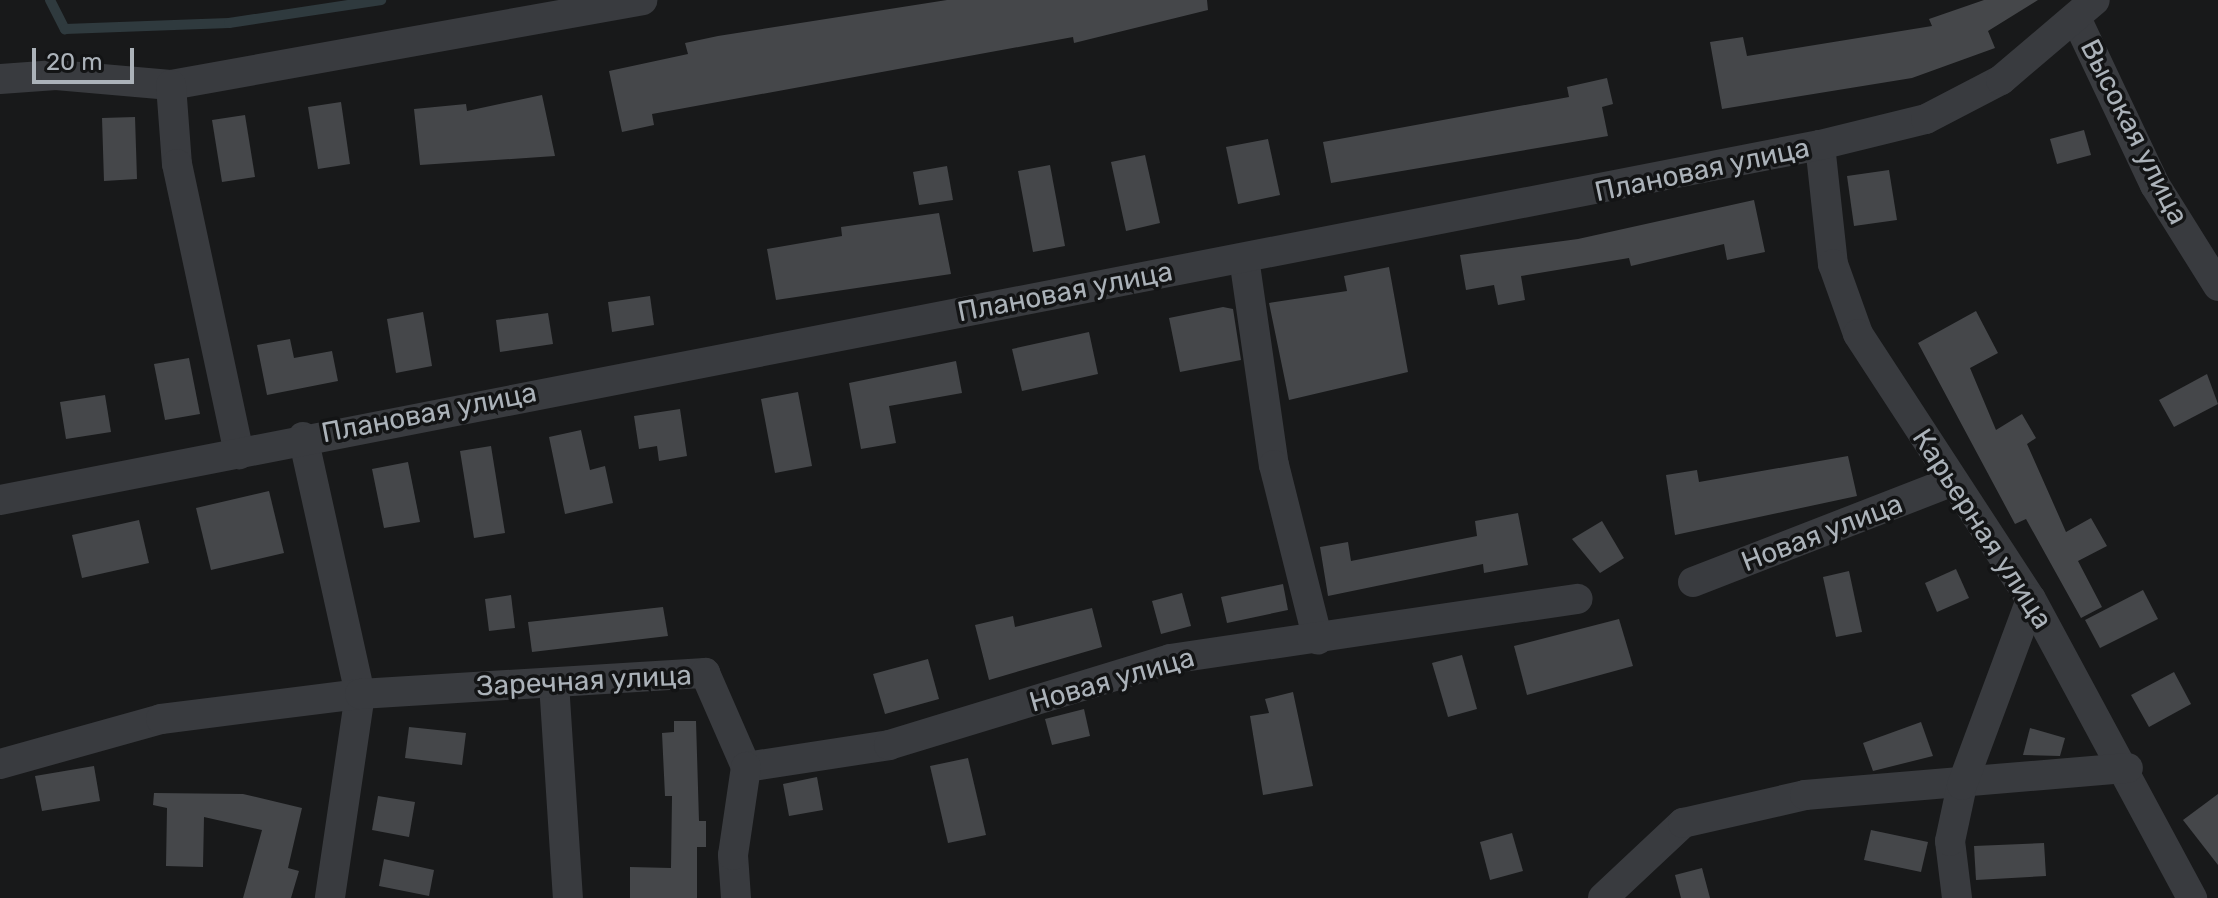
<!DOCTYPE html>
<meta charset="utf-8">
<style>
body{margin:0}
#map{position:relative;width:2218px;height:898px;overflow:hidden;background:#18191a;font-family:Rubik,sans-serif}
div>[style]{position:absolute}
.stream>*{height:10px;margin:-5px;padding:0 5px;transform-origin:5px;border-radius:5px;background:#2f3a3e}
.building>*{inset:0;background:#45474a}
.street>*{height:30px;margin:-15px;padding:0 15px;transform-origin:15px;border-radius:15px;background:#393b3f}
span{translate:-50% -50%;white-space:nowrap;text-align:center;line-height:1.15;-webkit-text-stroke:7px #131415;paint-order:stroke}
.street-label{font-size:28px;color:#abb2b9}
.scale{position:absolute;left:32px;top:48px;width:102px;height:36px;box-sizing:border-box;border:4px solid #abb2b9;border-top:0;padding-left:10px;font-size:24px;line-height:28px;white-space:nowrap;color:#abb2b9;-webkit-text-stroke:6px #131415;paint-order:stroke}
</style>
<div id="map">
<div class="stream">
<i style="left:50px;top:0;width:33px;rotate:63deg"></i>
<i style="left:65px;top:29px;width:164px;rotate:-2.1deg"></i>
<i style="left:229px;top:23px;width:154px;rotate:-8.6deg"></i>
</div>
<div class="building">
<i style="clip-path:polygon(947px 0,1207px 0,1208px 10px,1074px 43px,1073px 37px,652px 114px,654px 125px,622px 132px,609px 71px,688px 54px,685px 43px,718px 36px)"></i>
<i style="clip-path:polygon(1984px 0,2038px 0,1988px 31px,1995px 48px,1912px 78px,1722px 109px,1710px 42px,1743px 37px,1747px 56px,1932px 26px,1929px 19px)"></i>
<i style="clip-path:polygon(1607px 78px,1613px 104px,1602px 107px,1608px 136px,1331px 183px,1323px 142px,1569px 97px,1567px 87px)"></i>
<i style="clip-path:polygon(542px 95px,555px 156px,420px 165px,414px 109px,466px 104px,467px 111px)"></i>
<i style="clip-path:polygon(341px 102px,350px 164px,318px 169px,308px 107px)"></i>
<i style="clip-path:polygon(245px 115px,255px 177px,222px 182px,212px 120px)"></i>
<i style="clip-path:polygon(135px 117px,137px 179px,104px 181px,102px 118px)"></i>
<i style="clip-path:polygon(2084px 130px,2091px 155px,2057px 164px,2050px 139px)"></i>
<i style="clip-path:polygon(1268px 139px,1280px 195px,1238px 204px,1226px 147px)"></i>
<i style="clip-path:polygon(1145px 155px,1160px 223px,1126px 231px,1111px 162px)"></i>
<i style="clip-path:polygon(1050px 165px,1065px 246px,1033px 252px,1018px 171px)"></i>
<i style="clip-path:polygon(947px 166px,953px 200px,919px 205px,913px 172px)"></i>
<i style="clip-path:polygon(1889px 170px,1897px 220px,1854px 226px,1847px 176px)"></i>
<i style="clip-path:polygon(1754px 200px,1765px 252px,1727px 260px,1724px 244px,1631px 266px,1629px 258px,1521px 276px,1525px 300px,1498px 305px,1494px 285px,1466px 290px,1460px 255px,1578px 239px)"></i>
<i style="clip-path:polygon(939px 213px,951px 274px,776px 300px,767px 249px,842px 236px,841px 227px)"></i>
<i style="clip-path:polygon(1389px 267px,1408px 372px,1289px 400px,1269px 303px,1347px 291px,1344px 276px)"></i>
<i style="clip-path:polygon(650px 296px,654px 325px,612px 332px,608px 302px)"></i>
<i style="clip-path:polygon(1223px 307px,1233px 309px,1241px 360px,1180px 372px,1169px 318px)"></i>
<i style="clip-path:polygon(1976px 311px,1998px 353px,1970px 368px,1996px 430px,2022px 414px,2036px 438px,2027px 444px,2066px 532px,2091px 518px,2107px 546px,2078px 561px,2102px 607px,2081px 618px,2026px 519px,2015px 524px,1918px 343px)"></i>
<i style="clip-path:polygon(423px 312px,432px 366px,396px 373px,387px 319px)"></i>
<i style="clip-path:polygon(548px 313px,553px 344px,500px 352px,496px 320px)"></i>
<i style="clip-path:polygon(1089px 332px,1098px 374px,1022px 391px,1012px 349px)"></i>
<i style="clip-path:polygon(290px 339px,294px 358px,332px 351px,338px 381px,267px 395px,257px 345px)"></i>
<i style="clip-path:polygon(189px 358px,200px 414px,165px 420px,154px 364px)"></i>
<i style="clip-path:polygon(956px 361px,962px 393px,889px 406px,896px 443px,861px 449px,849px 383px)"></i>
<i style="clip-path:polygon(2207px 374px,2218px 404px,2174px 427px,2159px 400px)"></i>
<i style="clip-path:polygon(798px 392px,812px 466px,775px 473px,761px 399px)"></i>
<i style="clip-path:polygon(105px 395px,111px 432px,66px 439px,60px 402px)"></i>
<i style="clip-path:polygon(680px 409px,687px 456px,659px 461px,657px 446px,639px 449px,634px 416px)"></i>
<i style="clip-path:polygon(581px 430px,590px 470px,605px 466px,613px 503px,565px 514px,549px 437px)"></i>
<i style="clip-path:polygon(491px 446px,505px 533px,474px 538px,460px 451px)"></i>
<i style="clip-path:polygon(1848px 456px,1857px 496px,1675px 535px,1666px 475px,1697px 470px,1699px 482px)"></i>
<i style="clip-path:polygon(408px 462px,420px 522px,384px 528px,372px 469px)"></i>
<i style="clip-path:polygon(269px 491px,284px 553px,211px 570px,196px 508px)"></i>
<i style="clip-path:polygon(1518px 513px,1528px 565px,1484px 573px,1483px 564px,1328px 596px,1320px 547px,1348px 542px,1351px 561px,1477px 536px,1475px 521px)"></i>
<i style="clip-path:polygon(139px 520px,149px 563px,82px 578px,72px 535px)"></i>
<i style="clip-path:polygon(1602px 521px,1624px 558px,1600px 573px,1572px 539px)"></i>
<i style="clip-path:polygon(1956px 569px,1969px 598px,1937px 612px,1925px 583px)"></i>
<i style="clip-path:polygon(1849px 571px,1862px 632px,1836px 637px,1823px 577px)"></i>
<i style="clip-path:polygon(1283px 584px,1288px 610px,1227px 623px,1221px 597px)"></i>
<i style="clip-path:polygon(2143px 590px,2158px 619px,2100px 648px,2085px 620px)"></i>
<i style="clip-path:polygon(1182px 593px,1191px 626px,1161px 634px,1152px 601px)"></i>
<i style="clip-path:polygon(511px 595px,515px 628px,489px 631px,485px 599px)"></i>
<i style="clip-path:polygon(663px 607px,668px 636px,532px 652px,528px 622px)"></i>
<i style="clip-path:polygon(1092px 608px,1102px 647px,989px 680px,975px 625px,1013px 616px,1015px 627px)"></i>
<i style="clip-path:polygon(1619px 619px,1633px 666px,1527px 695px,1514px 646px)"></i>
<i style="clip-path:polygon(1462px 655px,1477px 709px,1448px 717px,1432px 663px)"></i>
<i style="clip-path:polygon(928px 659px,939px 699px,885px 714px,873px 674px)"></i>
<i style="clip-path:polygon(2174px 672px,2191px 704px,2149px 727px,2131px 695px)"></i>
<i style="clip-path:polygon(1293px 692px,1313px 786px,1263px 795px,1250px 716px,1269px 713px,1265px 699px)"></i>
<i style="clip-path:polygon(1084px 709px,1090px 736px,1052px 745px,1045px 719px)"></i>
<i style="clip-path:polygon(674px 721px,696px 721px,699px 821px,706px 821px,706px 847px,697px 847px,697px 898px,630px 898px,630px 867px,671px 868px,672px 796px,665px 796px,662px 733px,674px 732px)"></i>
<i style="clip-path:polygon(1921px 722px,1933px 756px,1873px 771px,1863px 743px)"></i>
<i style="clip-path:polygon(409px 727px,466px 733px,462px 765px,405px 758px)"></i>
<i style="clip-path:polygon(2030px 728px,2065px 738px,2060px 756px,2023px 755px)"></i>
<i style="clip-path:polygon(968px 758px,986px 835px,948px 843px,930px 766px)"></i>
<i style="clip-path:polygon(94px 766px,100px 801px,42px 811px,35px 776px)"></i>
<i style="clip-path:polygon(817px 777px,823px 810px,789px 816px,783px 784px)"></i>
<i style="clip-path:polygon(154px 793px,243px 794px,302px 808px,288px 868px,299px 871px,291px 898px,243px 898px,262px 830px,204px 817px,203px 867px,166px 866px,167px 808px,153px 805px)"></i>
<i style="clip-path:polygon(2218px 794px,2218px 865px,2183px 820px)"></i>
<i style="clip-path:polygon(378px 796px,415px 802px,409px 837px,372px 830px)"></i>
<i style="clip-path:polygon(1871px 830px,1928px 842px,1921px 872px,1864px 860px)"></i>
<i style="clip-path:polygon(1512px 833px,1523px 871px,1490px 880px,1480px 842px)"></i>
<i style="clip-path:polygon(2044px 843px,2046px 876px,1976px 880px,1974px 846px)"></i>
<i style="clip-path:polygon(384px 859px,434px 870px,429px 896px,379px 886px)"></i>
<i style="clip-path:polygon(1702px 868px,1710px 898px,1681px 898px,1675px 875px)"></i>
</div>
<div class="street">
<i style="left:2076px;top:18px;width:185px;rotate:64.7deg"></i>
<i style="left:2155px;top:185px;width:119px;rotate:58deg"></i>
<i style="left:0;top:79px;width:56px;rotate:-4.1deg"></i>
<i style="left:56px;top:75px;width:115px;rotate:5deg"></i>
<i style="left:171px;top:85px;width:479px;rotate:-10.2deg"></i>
<i style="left:171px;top:85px;width:79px;rotate:85.7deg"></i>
<i style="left:177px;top:164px;width:297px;rotate:77.9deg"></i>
<i style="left:1820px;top:145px;width:120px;rotate:83.8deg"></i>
<i style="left:1833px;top:264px;width:74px;rotate:70.3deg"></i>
<i style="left:1858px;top:334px;width:316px;rotate:56.9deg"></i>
<i style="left:2031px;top:599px;width:340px;rotate:61.7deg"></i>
<i style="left:1244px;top:258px;width:209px;rotate:81.8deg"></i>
<i style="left:1274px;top:465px;width:180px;rotate:75.9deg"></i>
<i style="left:303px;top:437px;width:263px;rotate:77.5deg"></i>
<i style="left:360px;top:694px;width:206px;rotate:98.4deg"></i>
<i style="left:0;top:500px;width:1854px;rotate:-11.04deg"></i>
<i style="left:1820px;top:145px;width:109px;rotate:-13.8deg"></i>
<i style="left:1926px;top:119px;width:85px;rotate:-27.5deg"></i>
<i style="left:2001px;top:80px;width:123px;rotate:-40.4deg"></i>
<i style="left:1693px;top:582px;width:277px;rotate:-21.2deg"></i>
<i style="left:554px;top:683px;width:215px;rotate:86.3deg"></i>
<i style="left:0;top:764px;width:167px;rotate:-15.6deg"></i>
<i style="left:161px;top:719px;width:201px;rotate:-7.2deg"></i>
<i style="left:360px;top:694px;width:346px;rotate:-3.5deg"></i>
<i style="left:705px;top:673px;width:103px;rotate:66.4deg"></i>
<i style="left:746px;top:767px;width:145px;rotate:-8.7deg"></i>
<i style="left:889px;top:745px;width:294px;rotate:-17deg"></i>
<i style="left:1170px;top:659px;width:412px;rotate:-8.4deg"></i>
<i style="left:736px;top:898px;width:43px;rotate:-94deg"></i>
<i style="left:733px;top:855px;width:89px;rotate:-81.6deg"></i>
<i style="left:1603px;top:898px;width:110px;rotate:-43.2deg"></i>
<i style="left:1683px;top:823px;width:125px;rotate:-12.9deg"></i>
<i style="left:1805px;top:795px;width:324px;rotate:-4.8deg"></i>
<i style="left:1957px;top:898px;width:57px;rotate:-97deg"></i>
<i style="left:1950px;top:841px;width:57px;rotate:-77.9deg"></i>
<i style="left:1962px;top:785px;width:198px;rotate:-69.6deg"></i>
</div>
<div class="street-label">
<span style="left:2134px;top:132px;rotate:63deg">Высокая улица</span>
<span style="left:1702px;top:170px;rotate:-12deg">Плановая улица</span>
<span style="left:1065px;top:292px;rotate:-11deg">Плановая улица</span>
<span style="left:429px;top:413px;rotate:-11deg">Плановая улица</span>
<span style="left:1982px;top:529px;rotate:57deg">Карьерная улица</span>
<span style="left:1822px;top:533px;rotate:-21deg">Новая улица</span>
<span style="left:1112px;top:680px;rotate:-16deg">Новая улица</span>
<span style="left:584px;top:681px;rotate:-3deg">Заречная улица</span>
</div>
<div class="scale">20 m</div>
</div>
